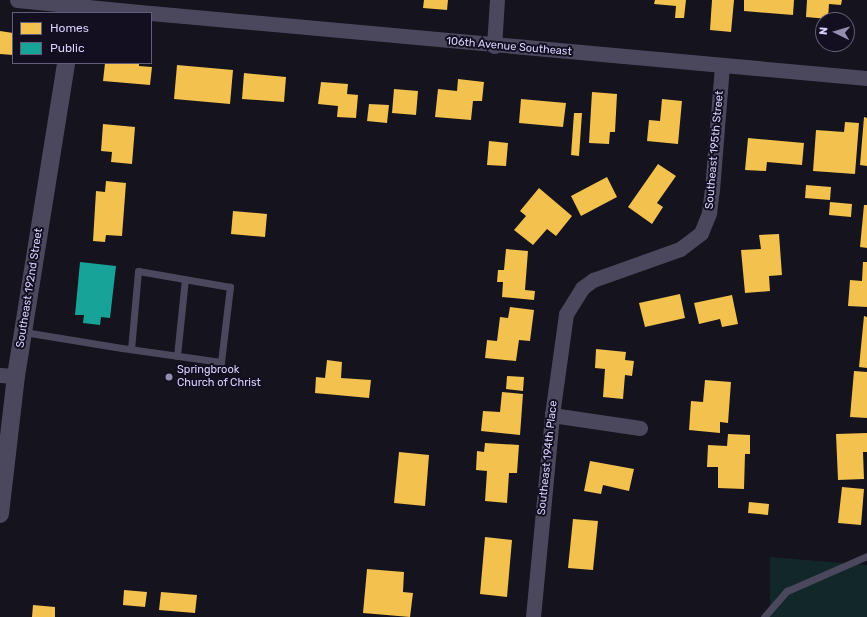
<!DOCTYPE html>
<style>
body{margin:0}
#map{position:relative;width:867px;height:617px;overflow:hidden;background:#15131d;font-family:Rubik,sans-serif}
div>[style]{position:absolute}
.green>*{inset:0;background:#122729}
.homes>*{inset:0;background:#f2c14e}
.public>*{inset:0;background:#17a398}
.service>*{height:7px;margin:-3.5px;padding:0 3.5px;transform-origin:3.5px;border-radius:3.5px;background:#4b485e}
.minor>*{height:15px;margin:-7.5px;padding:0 7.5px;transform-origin:7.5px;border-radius:7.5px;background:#4b485e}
.tertiary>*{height:18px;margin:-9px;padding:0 9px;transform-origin:9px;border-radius:9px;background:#4b485e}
.dots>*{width:11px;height:11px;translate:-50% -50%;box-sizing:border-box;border:2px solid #130f21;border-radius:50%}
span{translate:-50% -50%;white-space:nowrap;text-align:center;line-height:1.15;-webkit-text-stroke:4px #130f21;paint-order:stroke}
.street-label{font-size:11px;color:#d8d1fc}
.poi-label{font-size:11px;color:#d8d1fc}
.left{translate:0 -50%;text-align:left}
.legend{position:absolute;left:12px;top:12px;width:140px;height:52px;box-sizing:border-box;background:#130f21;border:1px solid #625d79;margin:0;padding:5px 7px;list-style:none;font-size:12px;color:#d8d1fc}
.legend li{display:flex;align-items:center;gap:8px;height:20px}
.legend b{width:20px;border:1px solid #625d79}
.north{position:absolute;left:815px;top:12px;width:40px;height:40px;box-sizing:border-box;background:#130f21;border:1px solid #625d79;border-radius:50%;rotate:275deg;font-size:11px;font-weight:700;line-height:16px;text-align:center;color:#d8d1fc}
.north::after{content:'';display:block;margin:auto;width:14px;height:18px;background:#948eae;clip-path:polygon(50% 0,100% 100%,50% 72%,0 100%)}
</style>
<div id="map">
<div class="green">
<i style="clip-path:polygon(770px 557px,867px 565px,867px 617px,770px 617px)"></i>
</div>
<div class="homes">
<i style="clip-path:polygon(424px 0,448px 0,447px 10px,423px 8px)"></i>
<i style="clip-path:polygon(655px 0,686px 0,684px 18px,675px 18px,676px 6px,654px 4px)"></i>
<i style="clip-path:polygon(712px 0,734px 0,731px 32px,710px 30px)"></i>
<i style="clip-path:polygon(744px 0,794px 0,793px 15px,744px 11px)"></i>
<i style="clip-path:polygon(807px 0,842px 0,841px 5px,829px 4px,828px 19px,806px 17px)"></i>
<i style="clip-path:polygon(0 31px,13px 33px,13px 55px,0 54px)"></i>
<i style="clip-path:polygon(105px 63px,139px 63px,139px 66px,152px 67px,150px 85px,103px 81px)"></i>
<i style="clip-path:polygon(177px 65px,233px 70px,230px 104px,174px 99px)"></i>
<i style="clip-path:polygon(244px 73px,286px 77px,284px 102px,242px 99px)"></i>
<i style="clip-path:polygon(458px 79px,484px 82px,482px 101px,473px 101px,471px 120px,435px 117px,438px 89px,457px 91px)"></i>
<i style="clip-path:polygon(321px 82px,348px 84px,347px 94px,358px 95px,356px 118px,337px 117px,338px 106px,318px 104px)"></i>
<i style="clip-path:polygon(394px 89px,418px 91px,416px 115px,392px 113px)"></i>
<i style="clip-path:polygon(592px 92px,617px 94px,615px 132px,610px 132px,609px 144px,589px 143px)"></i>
<i style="clip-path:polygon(521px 99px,566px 103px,563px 127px,519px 123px)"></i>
<i style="clip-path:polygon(662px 99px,682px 101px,678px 144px,647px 141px,649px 120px,660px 121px)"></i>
<i style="clip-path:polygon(369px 104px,389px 105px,387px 123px,367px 121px)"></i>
<i style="clip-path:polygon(574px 113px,582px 113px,579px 156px,571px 155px)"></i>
<i style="clip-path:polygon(864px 117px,867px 118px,867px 166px,860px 165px)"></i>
<i style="clip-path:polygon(845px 122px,859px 123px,855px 174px,813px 171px,816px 130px,844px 132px)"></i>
<i style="clip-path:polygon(103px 124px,135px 127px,132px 164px,111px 162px,112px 152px,101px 151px)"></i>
<i style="clip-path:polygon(748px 138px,804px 143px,802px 165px,767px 162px,766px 171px,745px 170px)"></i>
<i style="clip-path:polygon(489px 141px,508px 143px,506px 166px,487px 165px)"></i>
<i style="clip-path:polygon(658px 164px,676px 176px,657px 203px,663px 207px,652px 224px,628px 207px)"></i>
<i style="clip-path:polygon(607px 177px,617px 197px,581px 216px,571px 196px)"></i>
<i style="clip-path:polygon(106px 181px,126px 183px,122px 236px,106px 235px,105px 242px,93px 241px,96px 191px,105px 192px)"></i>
<i style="clip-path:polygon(806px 185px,831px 187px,830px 200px,805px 198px)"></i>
<i style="clip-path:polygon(539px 188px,572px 216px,556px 236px,547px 229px,533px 245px,514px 230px,526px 216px,520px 211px)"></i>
<i style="clip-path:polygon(830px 202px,852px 204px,851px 217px,829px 215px)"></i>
<i style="clip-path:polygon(864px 205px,867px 205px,867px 248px,860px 247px)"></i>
<i style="clip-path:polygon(233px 211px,267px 214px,265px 237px,231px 234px)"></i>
<i style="clip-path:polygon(779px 234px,782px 275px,769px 276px,770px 291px,745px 293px,741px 250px,761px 249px,759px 235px)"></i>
<i style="clip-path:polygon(506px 249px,528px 251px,525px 290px,535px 291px,534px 300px,502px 297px,503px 282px,497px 282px,498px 270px,504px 270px)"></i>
<i style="clip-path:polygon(863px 262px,867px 262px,867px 307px,848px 306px,850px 280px,862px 281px)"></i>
<i style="clip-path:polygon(680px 294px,685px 318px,645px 327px,639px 303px)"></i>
<i style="clip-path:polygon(732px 295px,738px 324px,722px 327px,720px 319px,699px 324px,694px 303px)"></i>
<i style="clip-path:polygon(510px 307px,534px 310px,530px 341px,519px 340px,516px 361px,485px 358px,487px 340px,497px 341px,500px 317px,508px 318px)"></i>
<i style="clip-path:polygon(864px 316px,867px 317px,867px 368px,859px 367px)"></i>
<i style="clip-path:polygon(596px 349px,626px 352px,625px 360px,634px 361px,632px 376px,625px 375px,623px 399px,603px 397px,605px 369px,595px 368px)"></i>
<i style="clip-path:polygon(327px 360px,342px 362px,341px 378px,371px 380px,369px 398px,315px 393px,316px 377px,325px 378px)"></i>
<i style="clip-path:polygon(854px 371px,867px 372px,867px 418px,850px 417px)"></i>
<i style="clip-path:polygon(507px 376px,524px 377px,523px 391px,506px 389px)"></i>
<i style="clip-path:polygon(705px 380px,731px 382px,728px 423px,720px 422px,720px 433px,689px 430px,691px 401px,703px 402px)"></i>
<i style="clip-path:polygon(502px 392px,523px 394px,520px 435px,481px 431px,483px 411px,500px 412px)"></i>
<i style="clip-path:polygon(867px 433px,867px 452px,863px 452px,864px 479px,838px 480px,836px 434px)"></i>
<i style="clip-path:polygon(728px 434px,750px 435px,750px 454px,745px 454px,744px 489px,718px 488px,718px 467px,707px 467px,708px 445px,727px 446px)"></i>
<i style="clip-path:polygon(485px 443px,519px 445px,517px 473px,509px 473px,507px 503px,485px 501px,487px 471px,476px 470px,477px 451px,484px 452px)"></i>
<i style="clip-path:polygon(399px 452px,429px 455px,425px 506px,394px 503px)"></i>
<i style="clip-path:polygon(590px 461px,634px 469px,629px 491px,603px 485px,601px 494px,584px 491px)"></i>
<i style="clip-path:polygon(842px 487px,864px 489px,861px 525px,838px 523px)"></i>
<i style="clip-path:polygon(749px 502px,769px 504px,768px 515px,748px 513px)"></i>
<i style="clip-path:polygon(573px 519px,598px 521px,593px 570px,568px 568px)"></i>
<i style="clip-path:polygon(485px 537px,512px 540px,507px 597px,480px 594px)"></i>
<i style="clip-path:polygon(367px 569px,404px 572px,403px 592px,413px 593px,410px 617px,363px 613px)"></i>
<i style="clip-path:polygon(124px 590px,147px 592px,145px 607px,123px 605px)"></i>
<i style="clip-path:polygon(161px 592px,197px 595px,195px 613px,159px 610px)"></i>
<i style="clip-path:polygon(33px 605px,55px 607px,55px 617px,32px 617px)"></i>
</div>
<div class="public">
<i style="clip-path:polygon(80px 262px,116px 266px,110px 318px,101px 317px,100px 325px,83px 323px,84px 315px,75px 315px)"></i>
</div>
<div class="service">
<i style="left:24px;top:332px;width:99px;rotate:9.3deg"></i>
<i style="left:122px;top:348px;width:100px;rotate:8deg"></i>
<i style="left:221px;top:362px;width:76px;rotate:-83.2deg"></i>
<i style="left:230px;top:287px;width:93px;rotate:-170.1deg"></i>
<i style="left:138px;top:271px;width:78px;rotate:95.1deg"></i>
<i style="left:177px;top:356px;width:77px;rotate:-84.1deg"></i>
<i style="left:764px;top:617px;width:35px;rotate:-49deg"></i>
<i style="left:787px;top:591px;width:87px;rotate:-23.6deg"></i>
</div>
<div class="minor">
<i style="left:17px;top:0;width:133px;rotate:5.6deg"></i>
<i style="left:151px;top:13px;width:719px;rotate:5.19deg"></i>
<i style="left:494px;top:46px;width:46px;rotate:-86.3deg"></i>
<i style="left:0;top:375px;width:16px;rotate:4deg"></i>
<i style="left:552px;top:415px;width:89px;rotate:8.4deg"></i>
<i style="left:533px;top:617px;width:203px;rotate:-84.6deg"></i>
<i style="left:552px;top:415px;width:102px;rotate:-82.1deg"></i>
<i style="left:566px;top:314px;width:31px;rotate:-58deg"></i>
<i style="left:582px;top:288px;width:14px;rotate:-36deg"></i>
<i style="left:593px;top:280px;width:92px;rotate:-19.6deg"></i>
<i style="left:680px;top:249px;width:26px;rotate:-37deg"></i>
<i style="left:701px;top:233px;width:22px;rotate:-68deg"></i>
<i style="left:709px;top:213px;width:23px;rotate:-83deg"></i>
<i style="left:712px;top:190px;width:124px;rotate:-85.4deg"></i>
</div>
<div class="tertiary">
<i style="left:73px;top:13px;width:13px;rotate:-81deg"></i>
<i style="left:0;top:514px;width:139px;rotate:-83.4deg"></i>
<i style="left:16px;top:376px;width:317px;rotate:-80.9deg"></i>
</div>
<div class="dots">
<i style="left:169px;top:377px;background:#948eae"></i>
</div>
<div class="street-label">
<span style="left:509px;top:47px;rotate:5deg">106th Avenue Southeast</span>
<span style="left:715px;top:150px;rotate:-85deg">Southeast 195th Street</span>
<span style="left:30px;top:288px;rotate:-81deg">Southeast 192nd Street</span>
<span style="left:548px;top:458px;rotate:-84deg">Southeast 194th Place</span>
</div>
<div class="poi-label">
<span class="left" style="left:177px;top:377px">Springbrook<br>Church of Christ</span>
</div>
<ul class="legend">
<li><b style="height:11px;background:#f2c14e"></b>Homes</li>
<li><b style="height:11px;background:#17a398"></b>Public</li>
</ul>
<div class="north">N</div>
</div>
